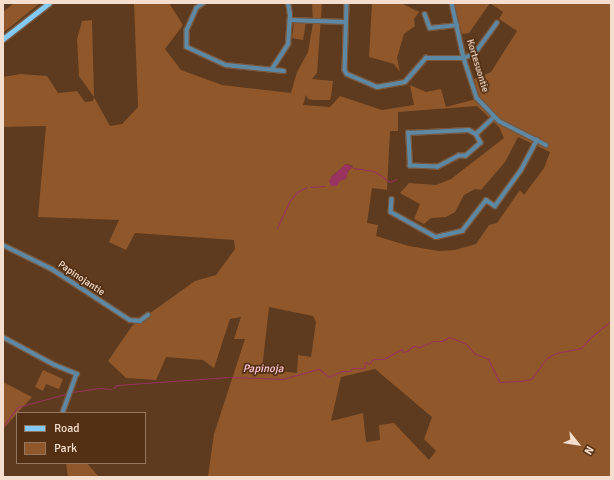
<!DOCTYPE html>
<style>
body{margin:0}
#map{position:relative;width:614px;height:480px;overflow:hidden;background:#5e3a1e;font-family:Signika,sans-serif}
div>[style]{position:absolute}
.green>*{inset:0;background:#8f572a}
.water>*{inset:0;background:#993360}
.stream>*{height:1px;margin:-0.5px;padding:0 0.5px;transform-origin:0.5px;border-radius:0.5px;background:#993360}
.roads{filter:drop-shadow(1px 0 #79583e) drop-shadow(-1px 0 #79583e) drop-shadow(0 1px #79583e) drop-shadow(0 -1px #79583e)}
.minor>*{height:3.5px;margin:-1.75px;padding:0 1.75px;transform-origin:1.75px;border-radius:1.75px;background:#5d89a5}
.major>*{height:4.5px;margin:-2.25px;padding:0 2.25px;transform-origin:2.25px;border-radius:2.25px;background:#82cbf8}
span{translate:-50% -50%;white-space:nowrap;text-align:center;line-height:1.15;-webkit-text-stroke:3.5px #532f13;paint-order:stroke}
.street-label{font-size:10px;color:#f5dece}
.water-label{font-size:11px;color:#fdc4d7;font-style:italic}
.frame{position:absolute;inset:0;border:4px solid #f5dece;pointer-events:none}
.legend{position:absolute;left:16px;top:412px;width:130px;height:52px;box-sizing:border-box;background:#532f13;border:1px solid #94755e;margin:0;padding:5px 7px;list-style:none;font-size:12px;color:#f5dece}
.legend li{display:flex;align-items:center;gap:8px;height:20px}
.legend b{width:20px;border:1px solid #94755e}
.north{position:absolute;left:558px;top:424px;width:40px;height:40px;-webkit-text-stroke:3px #532f13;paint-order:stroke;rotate:120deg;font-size:11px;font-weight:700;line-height:16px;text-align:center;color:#f5dece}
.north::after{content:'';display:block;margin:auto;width:14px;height:18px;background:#f5dece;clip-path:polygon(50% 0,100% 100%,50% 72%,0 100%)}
</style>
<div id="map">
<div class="green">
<i style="clip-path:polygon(14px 3px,40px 3px,3px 33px,3px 12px)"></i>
<i style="clip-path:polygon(evenodd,134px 3px,169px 3px,183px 25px,165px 49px,181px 70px,222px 85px,291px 93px,297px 72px,308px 52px,313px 23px,312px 3px,322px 3px,317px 73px,312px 79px,333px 81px,331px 97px,330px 100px,313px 100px,308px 99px,306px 95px,303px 105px,330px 107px,340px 96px,382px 110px,414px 105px,410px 85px,426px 92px,441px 89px,446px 107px,480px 98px,474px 79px,491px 72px,517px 31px,499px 19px,503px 12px,490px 3px,469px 33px,462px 34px,454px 3px,611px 3px,611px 477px,204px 477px,208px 476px,214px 434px,245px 339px,234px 339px,241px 317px,230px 319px,214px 368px,203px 360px,166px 357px,156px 380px,126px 378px,108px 361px,132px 326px,195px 281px,216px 275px,235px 249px,234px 240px,135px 233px,126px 250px,109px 242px,119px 220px,38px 217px,46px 126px,3px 127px,3px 77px,20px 74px,47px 76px,58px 93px,77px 91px,85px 102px,93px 101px,94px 97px,79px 76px,77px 39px,82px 21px,92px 20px,94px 97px,110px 126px,122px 124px,138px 107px,134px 3px,477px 106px,499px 127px,504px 138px,451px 179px,436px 185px,409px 183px,400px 193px,420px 204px,414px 219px,424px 224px,431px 218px,446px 217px,455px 212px,464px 195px,475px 189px,481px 190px,505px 162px,518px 137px,550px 152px,544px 168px,524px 195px,520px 190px,497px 223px,489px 225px,476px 244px,455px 250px,439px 251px,409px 246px,376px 236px,378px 225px,367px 223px,372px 188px,387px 190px,390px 131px,398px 131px,398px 112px,477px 106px,134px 3px,346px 164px,353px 166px,335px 186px,332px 186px,331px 177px,346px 164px,134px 3px,269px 307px,313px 316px,316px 322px,311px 357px,298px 355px,297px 373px,262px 369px,269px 307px,134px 3px,375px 369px,432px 417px,424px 439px,436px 451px,429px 460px,394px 423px,379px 425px,380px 440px,366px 442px,363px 413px,331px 421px,341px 377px,375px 369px)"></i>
<i style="clip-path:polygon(372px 3px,401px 3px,419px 12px,414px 19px,415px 26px,404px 34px,397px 58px,400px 72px,394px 64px,369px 57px)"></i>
<i style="clip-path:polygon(294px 22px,306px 22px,303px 40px,292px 38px)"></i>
<i style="clip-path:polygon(43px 370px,63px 379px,59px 389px,46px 384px,43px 391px,35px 387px)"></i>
<i style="clip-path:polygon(3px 382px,32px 397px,3px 429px)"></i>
<i style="clip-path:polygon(66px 463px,87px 463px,99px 477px,68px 477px)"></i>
</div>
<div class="water">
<i style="clip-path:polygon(346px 164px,353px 167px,348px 171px,346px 179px,340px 181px,337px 186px,332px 186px,329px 182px,331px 177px)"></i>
</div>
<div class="stream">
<i style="left:353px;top:168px;width:21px;rotate:8deg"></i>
<i style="left:374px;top:171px;width:19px;rotate:35deg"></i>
<i style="left:390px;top:182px;width:7px;rotate:-27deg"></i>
<i style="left:310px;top:187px;width:15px;rotate:-4deg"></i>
<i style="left:277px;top:228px;width:29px;rotate:-65deg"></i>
<i style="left:289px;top:202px;width:11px;rotate:-52deg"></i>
<i style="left:296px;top:193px;width:12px;rotate:-31deg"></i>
<i style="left:231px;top:377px;width:52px;rotate:2.2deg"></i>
<i style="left:283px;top:379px;width:37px;rotate:-16deg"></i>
<i style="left:319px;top:369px;width:13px;rotate:39deg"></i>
<i style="left:329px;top:377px;width:13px;rotate:-27deg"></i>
<i style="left:341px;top:371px;width:9px"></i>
<i style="left:350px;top:371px;width:4px;rotate:-56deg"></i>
<i style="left:352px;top:368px;width:12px"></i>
<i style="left:364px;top:368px;width:6px;rotate:-81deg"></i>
<i style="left:365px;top:362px;width:4px;rotate:27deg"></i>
<i style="left:369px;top:364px;width:6px;rotate:-51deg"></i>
<i style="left:373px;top:359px;width:11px"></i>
<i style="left:384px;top:359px;width:20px;rotate:-30deg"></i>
<i style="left:401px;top:349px;width:4px;rotate:56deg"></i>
<i style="left:403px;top:352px;width:4px;rotate:-14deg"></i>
<i style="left:407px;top:351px;width:8px;rotate:-40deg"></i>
<i style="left:413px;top:346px;width:7px;rotate:8deg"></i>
<i style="left:420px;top:347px;width:14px;rotate:-25deg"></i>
<i style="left:433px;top:341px;width:9px"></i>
<i style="left:442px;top:341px;width:8px;rotate:-30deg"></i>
<i style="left:449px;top:337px;width:17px;rotate:21deg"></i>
<i style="left:465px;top:343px;width:13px;rotate:48deg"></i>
<i style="left:474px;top:353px;width:15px;rotate:23deg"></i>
<i style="left:488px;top:359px;width:25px;rotate:64deg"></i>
<i style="left:499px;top:382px;width:22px;rotate:-3deg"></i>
<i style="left:521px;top:381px;width:10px;rotate:-11deg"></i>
<i style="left:531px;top:379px;width:26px;rotate:-53deg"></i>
<i style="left:547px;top:358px;width:10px;rotate:-29deg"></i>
<i style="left:556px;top:353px;width:25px;rotate:-11deg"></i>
<i style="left:581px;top:348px;width:15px;rotate:-48deg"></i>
<i style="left:591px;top:337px;width:26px;rotate:-39deg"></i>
<i style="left:113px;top:388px;width:5px;rotate:-37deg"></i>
<i style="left:117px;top:385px;width:112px;rotate:-4.1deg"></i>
<i style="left:72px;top:392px;width:28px;rotate:-8deg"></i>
<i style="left:100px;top:388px;width:11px;rotate:5deg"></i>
<i style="left:3px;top:426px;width:24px;rotate:-52deg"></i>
<i style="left:18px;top:407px;width:53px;rotate:-15.4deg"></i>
</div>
<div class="roads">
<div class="minor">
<i style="left:204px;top:3px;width:9px;rotate:144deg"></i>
<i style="left:197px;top:8px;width:24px;rotate:114deg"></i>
<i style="left:187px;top:30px;width:17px;rotate:90deg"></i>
<i style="left:187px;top:47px;width:43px;rotate:24.8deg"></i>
<i style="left:226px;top:65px;width:58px;rotate:5.9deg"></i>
<i style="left:347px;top:3px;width:67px;rotate:91.7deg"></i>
<i style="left:345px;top:70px;width:4px;rotate:63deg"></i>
<i style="left:347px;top:74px;width:33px;rotate:23deg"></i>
<i style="left:377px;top:87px;width:28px;rotate:-10deg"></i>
<i style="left:405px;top:82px;width:32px;rotate:-49deg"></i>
<i style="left:426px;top:58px;width:38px"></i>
<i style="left:464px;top:58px;width:12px;rotate:-24deg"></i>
<i style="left:475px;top:53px;width:37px;rotate:-54deg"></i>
<i style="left:452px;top:3px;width:56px;rotate:77.7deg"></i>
<i style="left:464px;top:58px;width:42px;rotate:72deg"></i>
<i style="left:477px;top:98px;width:32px;rotate:46deg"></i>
<i style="left:499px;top:121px;width:53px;rotate:27.1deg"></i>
<i style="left:425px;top:14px;width:15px;rotate:70deg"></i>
<i style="left:430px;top:28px;width:27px;rotate:-6deg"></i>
<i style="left:290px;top:20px;width:55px;rotate:2.1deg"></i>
<i style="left:272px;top:69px;width:30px;rotate:-57deg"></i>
<i style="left:288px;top:44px;width:29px;rotate:-86deg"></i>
<i style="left:290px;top:15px;width:12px;rotate:-99deg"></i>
<i style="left:476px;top:134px;width:10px;rotate:61deg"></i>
<i style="left:481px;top:143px;width:20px;rotate:139deg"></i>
<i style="left:466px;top:156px;width:7px;rotate:180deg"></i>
<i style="left:459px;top:156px;width:24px;rotate:152deg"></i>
<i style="left:438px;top:167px;width:28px;rotate:-178deg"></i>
<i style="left:410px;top:166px;width:33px;rotate:-93deg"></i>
<i style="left:408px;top:133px;width:61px;rotate:-2.8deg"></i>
<i style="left:469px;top:130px;width:8px;rotate:30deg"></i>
<i style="left:476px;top:134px;width:25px;rotate:-43deg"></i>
<i style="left:392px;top:199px;width:13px;rotate:94deg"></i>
<i style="left:391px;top:212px;width:51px;rotate:29.1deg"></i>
<i style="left:436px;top:237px;width:27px;rotate:-13deg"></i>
<i style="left:462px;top:231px;width:39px;rotate:-52deg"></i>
<i style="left:486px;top:200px;width:11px;rotate:34deg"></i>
<i style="left:495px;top:206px;width:44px;rotate:-54.2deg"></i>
<i style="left:521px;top:170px;width:34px;rotate:-62deg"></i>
<i style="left:3px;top:245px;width:55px;rotate:26.1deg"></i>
<i style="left:52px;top:269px;width:93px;rotate:33.2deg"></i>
<i style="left:130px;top:320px;width:10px;rotate:6deg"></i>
<i style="left:140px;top:321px;width:10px;rotate:-37deg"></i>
<i style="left:3px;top:337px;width:59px;rotate:28.3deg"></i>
<i style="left:55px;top:365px;width:24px;rotate:22deg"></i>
<i style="left:77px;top:374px;width:41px;rotate:109.7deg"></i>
</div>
<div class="major">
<i style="left:3px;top:39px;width:58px;rotate:-38deg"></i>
</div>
</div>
<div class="street-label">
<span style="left:477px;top:66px;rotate:73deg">Kortesuontie</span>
<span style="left:81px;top:279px;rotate:34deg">Papinojantie</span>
</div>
<div class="water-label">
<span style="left:263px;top:369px">Papinoja</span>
</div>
<div class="frame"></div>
<ul class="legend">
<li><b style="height:5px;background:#82cbf8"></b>Road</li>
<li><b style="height:11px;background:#8f572a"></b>Park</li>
</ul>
<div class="north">N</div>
</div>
